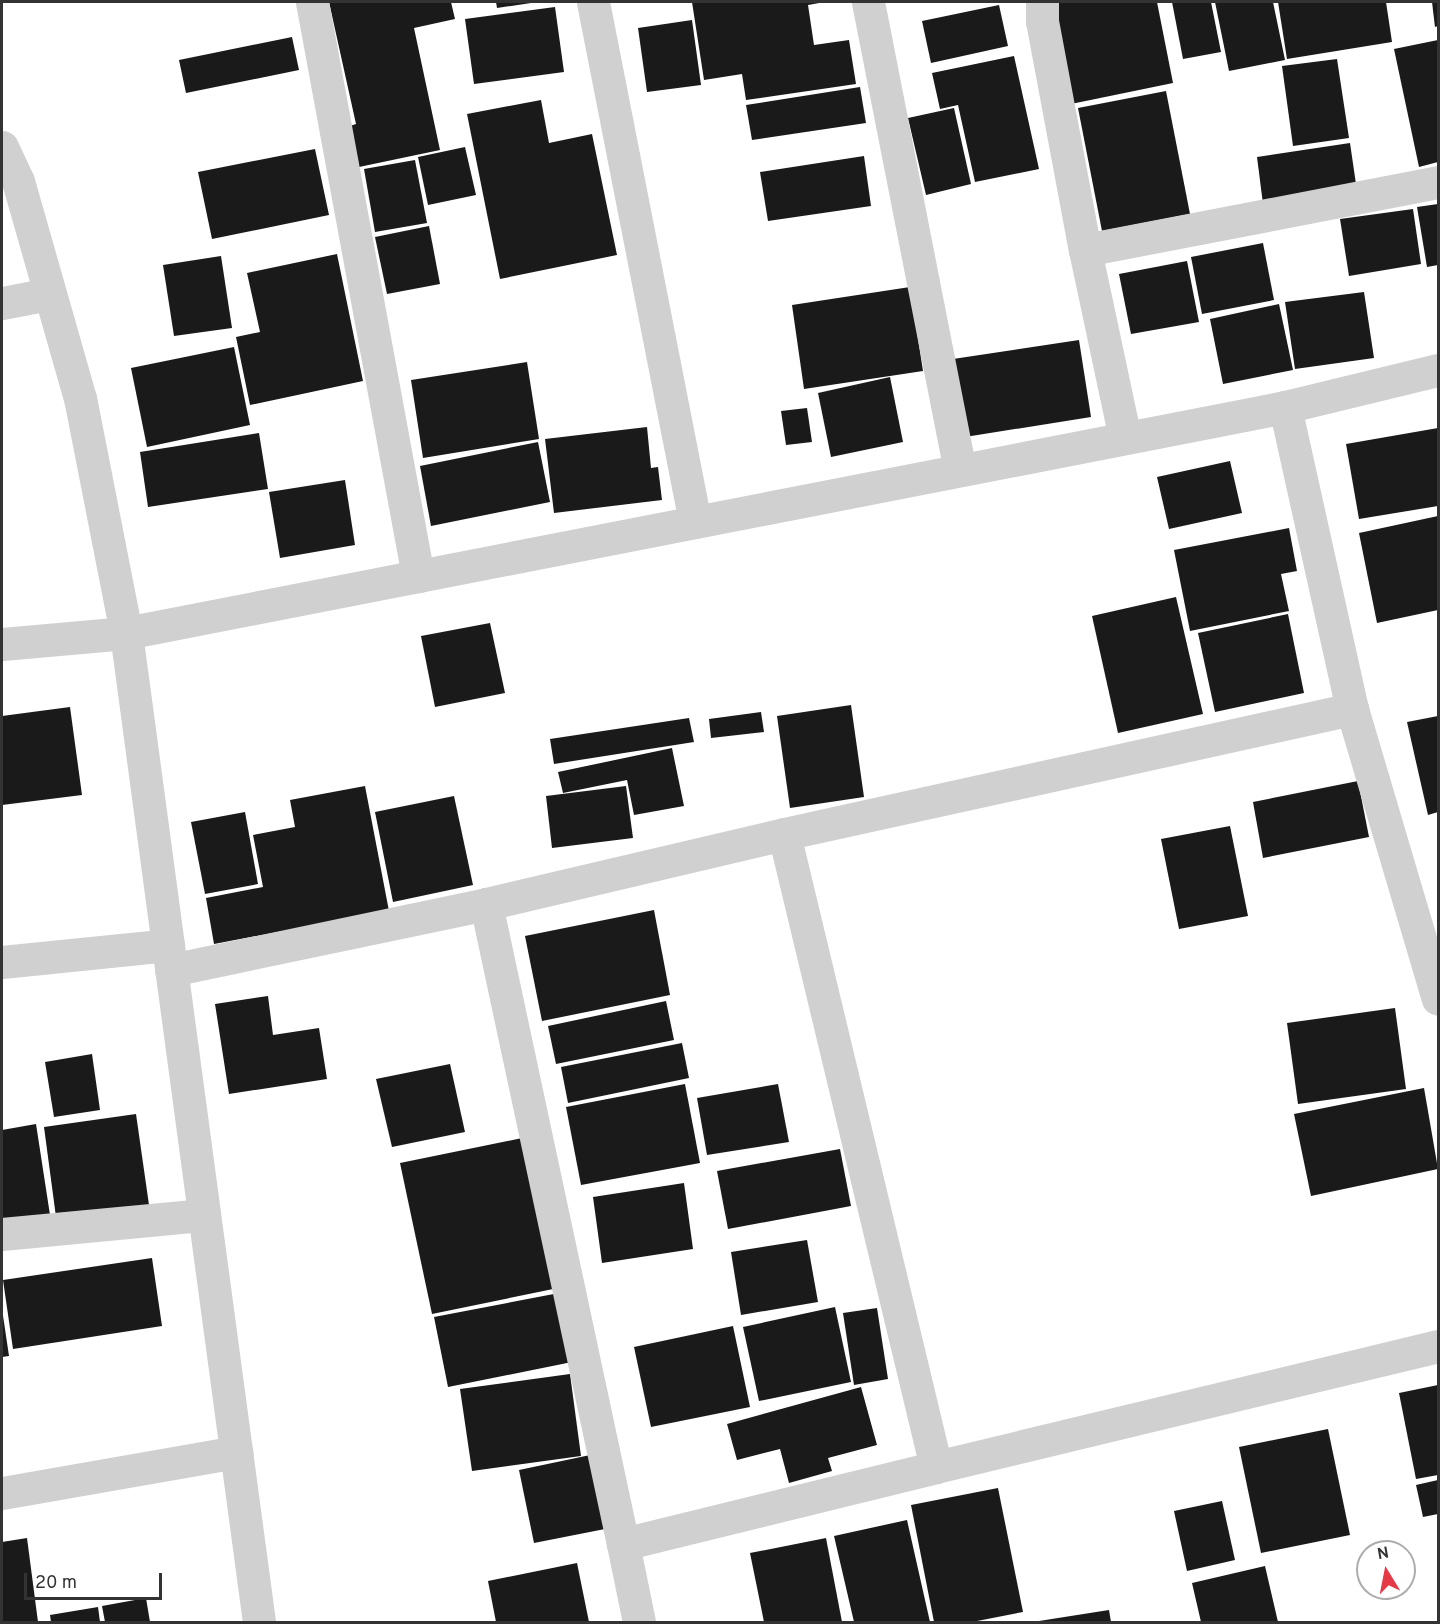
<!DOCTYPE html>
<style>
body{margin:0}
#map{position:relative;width:1440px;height:1624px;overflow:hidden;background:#fff;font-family:Overpass,sans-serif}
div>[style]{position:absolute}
.building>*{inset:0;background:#1a1a1a}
.street>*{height:33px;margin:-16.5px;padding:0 16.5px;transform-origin:16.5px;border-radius:16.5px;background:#d0d0d0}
span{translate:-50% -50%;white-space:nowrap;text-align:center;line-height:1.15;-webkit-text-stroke:6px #fff;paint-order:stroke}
.frame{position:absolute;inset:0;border:3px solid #333;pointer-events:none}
.north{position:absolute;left:1356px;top:1540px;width:60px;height:60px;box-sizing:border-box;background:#fff;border:2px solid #adadad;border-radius:50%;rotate:350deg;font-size:16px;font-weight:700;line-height:24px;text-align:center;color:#333}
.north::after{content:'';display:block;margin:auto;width:21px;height:27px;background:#e63946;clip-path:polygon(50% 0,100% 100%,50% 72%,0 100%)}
.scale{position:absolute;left:24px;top:1573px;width:138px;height:27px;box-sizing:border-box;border:3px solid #333;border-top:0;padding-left:8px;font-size:18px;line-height:21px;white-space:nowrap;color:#333;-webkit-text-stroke:4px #fff;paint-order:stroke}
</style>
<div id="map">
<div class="building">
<i style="clip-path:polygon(329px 2px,451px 2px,455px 19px,414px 28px,440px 150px,359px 167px,350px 126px,356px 124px)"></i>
<i style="clip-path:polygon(496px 2px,531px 2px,531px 3px,497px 8px)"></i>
<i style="clip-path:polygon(692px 2px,825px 2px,808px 5px,814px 45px,849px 40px,856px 84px,746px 100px,742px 74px,704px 80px)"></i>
<i style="clip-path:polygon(1050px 2px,1157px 2px,1173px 83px,1071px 104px)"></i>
<i style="clip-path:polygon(1172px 2px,1211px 2px,1221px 52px,1183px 59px)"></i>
<i style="clip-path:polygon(1215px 2px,1273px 2px,1285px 60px,1229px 71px)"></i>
<i style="clip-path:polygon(1278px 2px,1386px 2px,1392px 42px,1287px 59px)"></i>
<i style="clip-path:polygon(1432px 2px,1438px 2px,1438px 26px,1435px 27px)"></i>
<i style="clip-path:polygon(999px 5px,1008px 46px,931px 63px,922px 21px)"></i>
<i style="clip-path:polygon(555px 7px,564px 72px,474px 84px,465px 19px)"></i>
<i style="clip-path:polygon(692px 20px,701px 85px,647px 92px,638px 28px)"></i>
<i style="clip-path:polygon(292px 37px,299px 70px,186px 93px,179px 60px)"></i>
<i style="clip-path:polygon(1438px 40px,1438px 162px,1419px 167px,1394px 49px)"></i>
<i style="clip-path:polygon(1014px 56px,1039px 169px,975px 182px,958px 105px,940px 109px,932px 73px)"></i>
<i style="clip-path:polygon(1337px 59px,1349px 138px,1293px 146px,1282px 66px)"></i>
<i style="clip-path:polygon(860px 87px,866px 123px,752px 140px,746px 105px)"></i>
<i style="clip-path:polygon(1166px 91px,1190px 214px,1102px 231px,1078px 108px)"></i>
<i style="clip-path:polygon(541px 100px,549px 143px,592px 134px,617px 255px,500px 279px,467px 114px)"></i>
<i style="clip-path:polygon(954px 108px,971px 184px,926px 195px,908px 118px)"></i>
<i style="clip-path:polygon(1350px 143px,1357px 191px,1263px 204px,1257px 157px)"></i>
<i style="clip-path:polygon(465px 147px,476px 195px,428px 205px,418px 157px)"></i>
<i style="clip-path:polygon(315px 149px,329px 215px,212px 239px,198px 172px)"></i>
<i style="clip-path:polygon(864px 156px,871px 206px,768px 221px,760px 172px)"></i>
<i style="clip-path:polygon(415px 160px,427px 223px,375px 232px,364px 169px)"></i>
<i style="clip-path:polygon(1438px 204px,1438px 265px,1427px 267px,1417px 207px)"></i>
<i style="clip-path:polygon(1413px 209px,1421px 264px,1349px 276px,1340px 219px)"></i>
<i style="clip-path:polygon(429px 226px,440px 284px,387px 294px,375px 237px)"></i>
<i style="clip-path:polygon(1263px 243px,1274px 300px,1202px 314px,1191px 257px)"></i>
<i style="clip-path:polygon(337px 254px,363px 381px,250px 405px,236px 337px,260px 332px,247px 273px)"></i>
<i style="clip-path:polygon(221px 256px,232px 328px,174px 336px,163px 265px)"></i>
<i style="clip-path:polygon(1187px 261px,1199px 322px,1131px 334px,1119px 274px)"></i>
<i style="clip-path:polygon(910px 287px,923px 371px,804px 389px,792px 305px)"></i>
<i style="clip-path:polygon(1364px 292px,1374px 358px,1295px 369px,1285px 302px)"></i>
<i style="clip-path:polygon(1279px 304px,1293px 370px,1223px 384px,1210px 319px)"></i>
<i style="clip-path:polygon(1079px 340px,1091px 417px,965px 437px,953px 359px)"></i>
<i style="clip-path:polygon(234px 347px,250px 425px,147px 447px,131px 368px)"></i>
<i style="clip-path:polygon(527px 362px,539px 439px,423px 458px,411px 380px)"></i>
<i style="clip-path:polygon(890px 377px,903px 442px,831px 457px,818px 393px)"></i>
<i style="clip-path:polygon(807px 408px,812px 442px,786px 445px,781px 411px)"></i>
<i style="clip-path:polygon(647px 427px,651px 468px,658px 467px,662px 500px,554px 513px,545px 439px)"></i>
<i style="clip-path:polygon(1438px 428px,1438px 506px,1359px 519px,1346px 444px)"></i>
<i style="clip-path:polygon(259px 433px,268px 489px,148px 507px,140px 452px)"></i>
<i style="clip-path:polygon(538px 442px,550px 502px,431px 526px,420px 466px)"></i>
<i style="clip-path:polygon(1230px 461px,1242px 513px,1169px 529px,1157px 477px)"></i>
<i style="clip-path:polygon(345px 480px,355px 545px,280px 558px,269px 492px)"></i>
<i style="clip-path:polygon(1438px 516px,1438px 610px,1377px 623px,1359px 533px)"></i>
<i style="clip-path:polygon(1289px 528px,1297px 571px,1281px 574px,1289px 611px,1190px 631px,1174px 550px)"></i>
<i style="clip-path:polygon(1176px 597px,1203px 714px,1118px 733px,1092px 616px)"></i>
<i style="clip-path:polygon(1288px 614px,1304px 693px,1215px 712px,1198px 633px)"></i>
<i style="clip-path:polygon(490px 623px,505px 693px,435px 707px,421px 636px)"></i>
<i style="clip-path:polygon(851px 705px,864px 797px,790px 808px,777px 716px)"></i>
<i style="clip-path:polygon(70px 707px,82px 795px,2px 805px,2px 716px)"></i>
<i style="clip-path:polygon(761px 712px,764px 732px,711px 738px,709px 719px)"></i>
<i style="clip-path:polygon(1438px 716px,1438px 812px,1428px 815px,1407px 722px)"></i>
<i style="clip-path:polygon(689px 718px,694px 742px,554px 764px,550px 739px)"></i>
<i style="clip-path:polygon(672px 748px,684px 806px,634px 815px,627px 780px,563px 793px,558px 772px)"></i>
<i style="clip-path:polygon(1358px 781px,1369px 837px,1263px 858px,1253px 802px)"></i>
<i style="clip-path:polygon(365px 786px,389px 911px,214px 944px,206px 898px,263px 887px,253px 835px,295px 827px,290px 800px)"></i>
<i style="clip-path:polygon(626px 786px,633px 838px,552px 848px,546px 796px)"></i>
<i style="clip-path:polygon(454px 796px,473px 885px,393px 902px,375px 812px)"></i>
<i style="clip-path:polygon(245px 812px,258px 884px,205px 894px,191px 822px)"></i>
<i style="clip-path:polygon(1230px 826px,1248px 916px,1179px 929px,1161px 839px)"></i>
<i style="clip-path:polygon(654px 910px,670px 995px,542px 1021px,525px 936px)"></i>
<i style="clip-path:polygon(268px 996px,273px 1035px,319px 1028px,327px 1079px,229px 1094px,215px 1004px)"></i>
<i style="clip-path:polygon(666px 1001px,674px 1040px,556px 1064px,548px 1026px)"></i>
<i style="clip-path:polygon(1395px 1008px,1406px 1089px,1298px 1104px,1287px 1023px)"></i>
<i style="clip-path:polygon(682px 1043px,689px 1078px,568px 1103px,561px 1067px)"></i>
<i style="clip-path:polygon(92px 1054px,100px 1110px,54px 1117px,45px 1062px)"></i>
<i style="clip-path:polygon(450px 1064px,465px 1132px,392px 1147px,376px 1079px)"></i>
<i style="clip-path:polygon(685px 1084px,700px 1163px,581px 1185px,566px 1107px)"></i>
<i style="clip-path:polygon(778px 1084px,789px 1142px,707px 1155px,697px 1098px)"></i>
<i style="clip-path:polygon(1424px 1088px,1438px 1169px,1311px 1196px,1294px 1114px)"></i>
<i style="clip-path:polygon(136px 1114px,149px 1205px,56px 1217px,44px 1127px)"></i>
<i style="clip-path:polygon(36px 1124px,50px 1215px,2px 1223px,2px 1130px)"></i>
<i style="clip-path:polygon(527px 1137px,558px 1288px,432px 1314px,400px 1163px)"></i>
<i style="clip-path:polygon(840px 1149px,851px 1206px,728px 1229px,717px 1171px)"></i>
<i style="clip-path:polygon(684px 1183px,693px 1249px,602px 1263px,593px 1197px)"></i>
<i style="clip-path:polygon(807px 1240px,818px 1302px,741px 1315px,731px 1252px)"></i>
<i style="clip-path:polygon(152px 1258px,162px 1326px,13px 1349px,3px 1280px)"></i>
<i style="clip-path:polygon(559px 1293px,572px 1362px,448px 1387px,434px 1317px)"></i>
<i style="clip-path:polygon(835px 1307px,851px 1382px,759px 1401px,743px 1327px)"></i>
<i style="clip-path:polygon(877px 1308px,888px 1379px,854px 1385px,843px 1313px)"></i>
<i style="clip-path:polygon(2px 1309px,9px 1356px,2px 1357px)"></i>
<i style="clip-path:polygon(733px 1326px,750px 1407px,651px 1427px,634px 1347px)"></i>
<i style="clip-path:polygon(570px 1374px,581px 1456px,472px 1471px,460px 1389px)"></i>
<i style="clip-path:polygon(1438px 1385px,1438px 1475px,1416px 1479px,1399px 1393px)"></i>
<i style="clip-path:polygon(861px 1387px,877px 1445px,828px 1458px,832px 1471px,789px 1483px,780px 1449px,737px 1460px,727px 1424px)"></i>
<i style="clip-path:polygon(1328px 1429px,1350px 1535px,1261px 1553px,1239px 1447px)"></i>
<i style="clip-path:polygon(595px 1454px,610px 1528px,534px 1543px,519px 1470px)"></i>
<i style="clip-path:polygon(1438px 1480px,1438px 1514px,1423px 1517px,1416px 1485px)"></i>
<i style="clip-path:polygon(998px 1488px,1023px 1612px,972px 1622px,934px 1622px,911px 1505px)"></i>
<i style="clip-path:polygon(1222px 1501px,1235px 1560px,1187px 1571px,1174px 1511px)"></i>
<i style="clip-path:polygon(907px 1520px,930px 1622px,854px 1622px,834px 1536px)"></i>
<i style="clip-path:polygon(27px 1538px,38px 1622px,2px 1622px,2px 1542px)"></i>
<i style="clip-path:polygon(826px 1538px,842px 1622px,764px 1622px,750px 1553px)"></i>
<i style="clip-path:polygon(577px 1563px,589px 1622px,496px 1622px,488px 1581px)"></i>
<i style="clip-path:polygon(1265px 1566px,1278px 1622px,1201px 1622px,1192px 1583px)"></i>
<i style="clip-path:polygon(146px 1598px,150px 1622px,105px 1622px,102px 1606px)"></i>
<i style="clip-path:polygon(98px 1607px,100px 1622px,51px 1622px,50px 1615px)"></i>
<i style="clip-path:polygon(1109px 1610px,1111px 1622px,1039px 1622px,1039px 1621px)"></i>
</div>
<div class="street">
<i style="left:312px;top:2px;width:584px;rotate:79.54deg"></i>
<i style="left:593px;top:2px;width:530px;rotate:78.9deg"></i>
<i style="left:868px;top:2px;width:477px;rotate:78.9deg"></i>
<i style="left:1042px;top:2px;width:19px;rotate:90deg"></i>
<i style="left:1042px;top:21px;width:233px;rotate:79.4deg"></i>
<i style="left:1085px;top:250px;width:192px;rotate:78deg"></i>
<i style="left:2px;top:147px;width:38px;rotate:65deg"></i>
<i style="left:18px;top:181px;width:226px;rotate:74.1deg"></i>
<i style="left:80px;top:398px;width:239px;rotate:78.9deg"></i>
<i style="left:126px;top:633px;width:124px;rotate:174.9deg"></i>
<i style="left:1085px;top:250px;width:359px;rotate:-10.9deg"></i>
<i style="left:2px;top:303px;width:48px;rotate:-10.8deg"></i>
<i style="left:1285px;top:407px;width:309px;rotate:77.5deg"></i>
<i style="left:1352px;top:709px;width:302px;rotate:73.5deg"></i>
<i style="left:784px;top:834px;width:651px;rotate:76.5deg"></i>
<i style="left:936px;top:1467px;width:516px;rotate:-13.55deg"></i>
<i style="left:486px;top:904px;width:654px;rotate:77.92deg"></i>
<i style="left:2px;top:962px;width:167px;rotate:-5.8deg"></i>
<i style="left:171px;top:970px;width:322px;rotate:-11.8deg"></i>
<i style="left:486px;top:904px;width:306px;rotate:-13.2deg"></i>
<i style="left:784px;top:834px;width:582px;rotate:-12.41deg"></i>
<i style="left:2px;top:1234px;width:203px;rotate:-5.4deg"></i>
<i style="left:2px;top:1493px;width:238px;rotate:-9.9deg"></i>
<i style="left:259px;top:1622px;width:998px;rotate:-97.66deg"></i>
<i style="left:126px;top:633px;width:1181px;rotate:-11.03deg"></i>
<i style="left:1285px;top:407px;width:157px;rotate:-13.6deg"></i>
<i style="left:639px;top:1622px;width:80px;rotate:-101.6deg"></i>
<i style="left:623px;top:1544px;width:322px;rotate:-13.8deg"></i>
</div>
<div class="frame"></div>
<div class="north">N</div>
<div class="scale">20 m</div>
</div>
